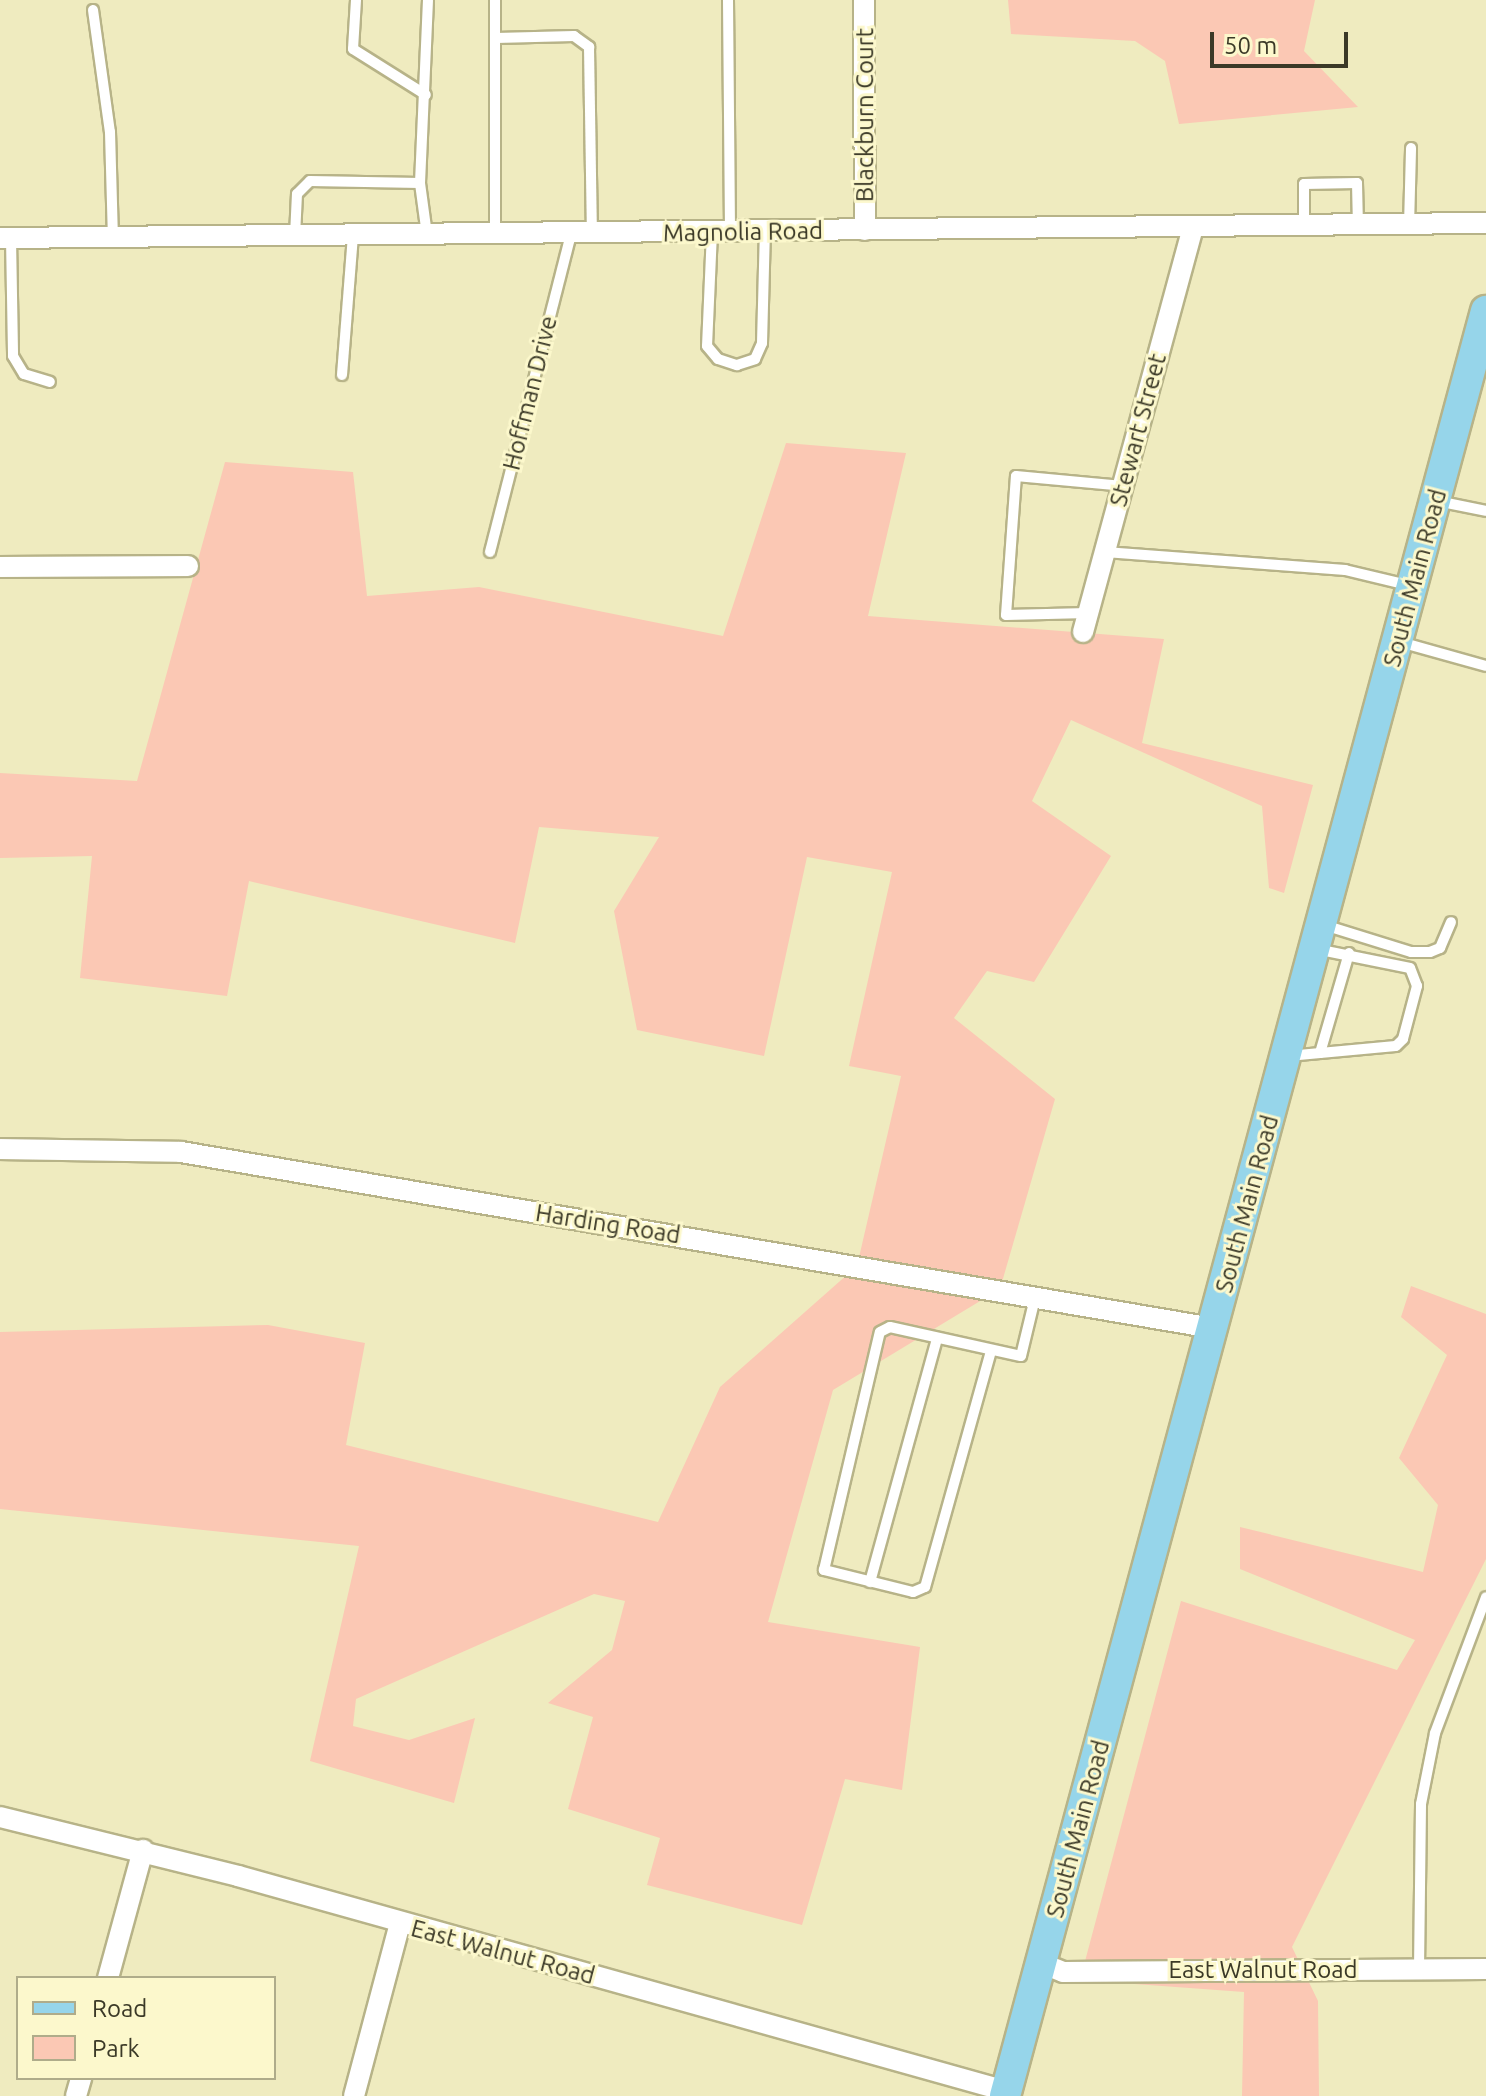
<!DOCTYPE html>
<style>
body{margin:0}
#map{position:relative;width:1486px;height:2096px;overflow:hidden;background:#efebbf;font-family:Ubuntu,sans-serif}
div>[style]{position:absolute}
.green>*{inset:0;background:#fbc8b4}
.roads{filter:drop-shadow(2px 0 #b7b388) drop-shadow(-2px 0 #b7b388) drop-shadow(0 2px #b7b388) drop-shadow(0 -2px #b7b388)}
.service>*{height:10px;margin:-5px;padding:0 5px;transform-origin:5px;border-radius:5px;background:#fff}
.minor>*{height:20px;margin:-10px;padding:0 10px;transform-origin:10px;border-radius:10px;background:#fff}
.primary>*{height:30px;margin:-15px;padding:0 15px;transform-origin:15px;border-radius:15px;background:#96d5ea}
span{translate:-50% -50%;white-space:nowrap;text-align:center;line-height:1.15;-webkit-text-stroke:6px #fcf8cc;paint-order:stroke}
.street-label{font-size:24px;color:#3b3927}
.legend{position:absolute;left:16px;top:1976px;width:260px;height:104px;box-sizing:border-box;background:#fcf8cc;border:2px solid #afac8a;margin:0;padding:10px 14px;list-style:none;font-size:24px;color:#3b3927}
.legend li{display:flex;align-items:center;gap:16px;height:40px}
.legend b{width:40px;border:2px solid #afac8a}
.scale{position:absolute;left:1210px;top:32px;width:138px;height:36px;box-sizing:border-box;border:4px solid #3b3927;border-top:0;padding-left:10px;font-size:24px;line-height:28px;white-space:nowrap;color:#3b3927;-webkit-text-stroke:6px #fcf8cc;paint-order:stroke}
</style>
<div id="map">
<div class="green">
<i style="clip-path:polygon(1008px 0,1315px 0,1304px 51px,1358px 107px,1179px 124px,1165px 61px,1135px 41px,1011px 34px)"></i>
<i style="clip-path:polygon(786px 443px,906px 453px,868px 616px,1164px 639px,1142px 743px,1313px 785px,1284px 893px,1269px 888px,1262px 806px,1071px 720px,1032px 801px,1111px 856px,1034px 982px,987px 971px,954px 1018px,1055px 1099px,1000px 1289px,833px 1390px,768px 1622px,920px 1647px,902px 1790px,845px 1779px,802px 1925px,647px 1885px,660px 1838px,568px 1809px,593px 1717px,548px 1703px,612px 1650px,625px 1601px,594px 1594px,356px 1699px,353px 1726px,409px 1740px,475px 1718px,454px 1803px,310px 1761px,359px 1546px,0 1509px,0 1332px,268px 1325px,365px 1343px,346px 1445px,658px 1522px,720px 1387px,857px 1266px,901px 1076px,849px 1066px,892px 872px,807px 857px,764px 1056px,637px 1030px,614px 911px,659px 837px,539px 827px,515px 943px,249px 881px,227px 996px,80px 978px,92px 856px,0 858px,0 773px,137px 781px,225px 462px,353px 472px,367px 596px,479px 587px,723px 636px)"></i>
<i style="clip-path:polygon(1411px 1286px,1486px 1314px,1486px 1559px,1292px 1947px,1318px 2001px,1319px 2096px,1242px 2096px,1244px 1992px,1080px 1980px,1181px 1601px,1397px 1670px,1415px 1640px,1240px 1569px,1240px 1527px,1423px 1572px,1438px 1505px,1399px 1458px,1447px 1355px,1401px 1317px)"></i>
</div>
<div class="roads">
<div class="service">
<i style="left:356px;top:0;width:49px;rotate:93.5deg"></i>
<i style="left:353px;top:49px;width:86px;rotate:32.2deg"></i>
<i style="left:728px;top:0;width:232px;rotate:89.5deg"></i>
<i style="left:93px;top:10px;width:123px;rotate:82.1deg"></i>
<i style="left:110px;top:132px;width:105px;rotate:88.4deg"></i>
<i style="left:496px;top:38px;width:78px;rotate:-1.5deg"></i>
<i style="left:574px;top:36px;width:19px;rotate:36deg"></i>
<i style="left:589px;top:47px;width:186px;rotate:89.1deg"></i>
<i style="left:1304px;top:226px;width:42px;rotate:-90deg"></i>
<i style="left:1304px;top:184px;width:53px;rotate:-1.1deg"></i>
<i style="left:1357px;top:183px;width:43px;rotate:88.7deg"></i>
<i style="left:1409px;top:226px;width:78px;rotate:-88.5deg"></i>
<i style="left:712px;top:232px;width:114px;rotate:92.5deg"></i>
<i style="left:707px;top:346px;width:17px;rotate:50deg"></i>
<i style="left:718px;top:359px;width:20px;rotate:18deg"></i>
<i style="left:737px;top:365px;width:19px;rotate:-18deg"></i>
<i style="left:755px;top:359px;width:17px;rotate:-66deg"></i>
<i style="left:762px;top:343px;width:111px;rotate:-88.5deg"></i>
<i style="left:495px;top:234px;width:234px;rotate:-90deg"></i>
<i style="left:427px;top:235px;width:52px;rotate:-97.7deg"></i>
<i style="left:420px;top:183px;width:183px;rotate:-87.5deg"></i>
<i style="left:295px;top:236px;width:42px;rotate:-87.3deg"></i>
<i style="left:297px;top:194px;width:18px;rotate:-45deg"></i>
<i style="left:310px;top:181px;width:110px;rotate:1deg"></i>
<i style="left:11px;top:238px;width:118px;rotate:89deg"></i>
<i style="left:13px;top:356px;width:21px;rotate:59deg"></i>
<i style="left:24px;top:374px;width:27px;rotate:17deg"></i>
<i style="left:342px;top:375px;width:140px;rotate:-85.5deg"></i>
<i style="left:1437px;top:501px;width:50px;rotate:11.5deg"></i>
<i style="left:490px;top:552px;width:328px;rotate:-75.7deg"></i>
<i style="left:1105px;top:552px;width:241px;rotate:4.3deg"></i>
<i style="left:1345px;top:570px;width:65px;rotate:13.4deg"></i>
<i style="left:1088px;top:613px;width:82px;rotate:178.6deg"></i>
<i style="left:1006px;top:615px;width:139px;rotate:-85.9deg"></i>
<i style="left:1016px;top:476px;width:107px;rotate:5.3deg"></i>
<i style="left:1400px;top:642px;width:89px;rotate:15.6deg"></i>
<i style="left:1324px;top:925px;width:91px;rotate:17.2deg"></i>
<i style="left:1411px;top:952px;width:19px"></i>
<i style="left:1430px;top:952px;width:11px;rotate:-22deg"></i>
<i style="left:1440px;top:948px;width:28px;rotate:-67deg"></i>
<i style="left:1320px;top:1053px;width:104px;rotate:-73.8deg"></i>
<i style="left:1288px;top:1056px;width:108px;rotate:-5.3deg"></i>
<i style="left:1396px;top:1046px;width:10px;rotate:-45deg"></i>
<i style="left:1403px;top:1039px;width:55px;rotate:-75.2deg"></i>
<i style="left:1417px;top:986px;width:19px;rotate:-111deg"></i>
<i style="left:1410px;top:968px;width:96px;rotate:-168.6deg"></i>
<i style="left:991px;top:1351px;width:245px;rotate:105.6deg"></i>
<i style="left:925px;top:1587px;width:13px;rotate:157deg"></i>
<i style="left:913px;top:1592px;width:92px;rotate:-166.1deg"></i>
<i style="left:824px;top:1570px;width:244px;rotate:-76.8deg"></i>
<i style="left:880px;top:1332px;width:11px;rotate:-27deg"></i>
<i style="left:890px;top:1327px;width:134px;rotate:12.5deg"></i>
<i style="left:1021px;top:1356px;width:60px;rotate:-76.4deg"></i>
<i style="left:870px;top:1582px;width:253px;rotate:-74.6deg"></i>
<i style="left:1419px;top:1969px;width:165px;rotate:-89.3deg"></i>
<i style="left:1421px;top:1804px;width:72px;rotate:-78.8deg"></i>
<i style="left:1435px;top:1733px;width:145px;rotate:-69.4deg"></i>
</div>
<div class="minor">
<i style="left:864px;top:0;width:230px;rotate:89.8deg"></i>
<i style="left:0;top:238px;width:1486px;rotate:-0.58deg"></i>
<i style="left:0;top:567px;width:188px;rotate:-0.3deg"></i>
<i style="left:1083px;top:632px;width:419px;rotate:-74.8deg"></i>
<i style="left:0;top:1149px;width:181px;rotate:0.9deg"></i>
<i style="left:181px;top:1152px;width:1047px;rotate:9.68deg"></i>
<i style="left:0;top:1817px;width:245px;rotate:13.9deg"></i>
<i style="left:238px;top:1876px;width:798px;rotate:15.64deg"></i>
<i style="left:1041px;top:1963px;width:24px;rotate:22deg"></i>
<i style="left:1063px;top:1972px;width:423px;rotate:-0.4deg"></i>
<i style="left:108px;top:1978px;width:133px;rotate:-74.7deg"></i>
<i style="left:76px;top:2096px;width:19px;rotate:-74deg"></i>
<i style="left:354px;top:2096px;width:179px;rotate:-75.1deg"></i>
</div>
<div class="primary">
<i style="left:1005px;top:2096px;width:1849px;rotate:-74.92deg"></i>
</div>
</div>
<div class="street-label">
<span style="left:865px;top:115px;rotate:-90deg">Blackburn Court</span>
<span style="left:743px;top:232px;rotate:-1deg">Magnolia Road</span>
<span style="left:530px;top:393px;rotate:-76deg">Hoffman Drive</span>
<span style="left:1138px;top:430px;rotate:-75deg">Stewart Street</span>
<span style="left:1415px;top:578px;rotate:-75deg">South Main Road</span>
<span style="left:1247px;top:1204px;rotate:-75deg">South Main Road</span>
<span style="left:608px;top:1224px;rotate:9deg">Harding Road</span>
<span style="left:1078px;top:1829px;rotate:-75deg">South Main Road</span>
<span style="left:503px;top:1952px;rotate:15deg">East Walnut Road</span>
<span style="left:1263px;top:1970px">East Walnut Road</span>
</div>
<ul class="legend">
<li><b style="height:10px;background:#96d5ea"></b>Road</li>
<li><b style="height:22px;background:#fbc8b4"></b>Park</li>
</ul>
<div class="scale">50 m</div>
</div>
